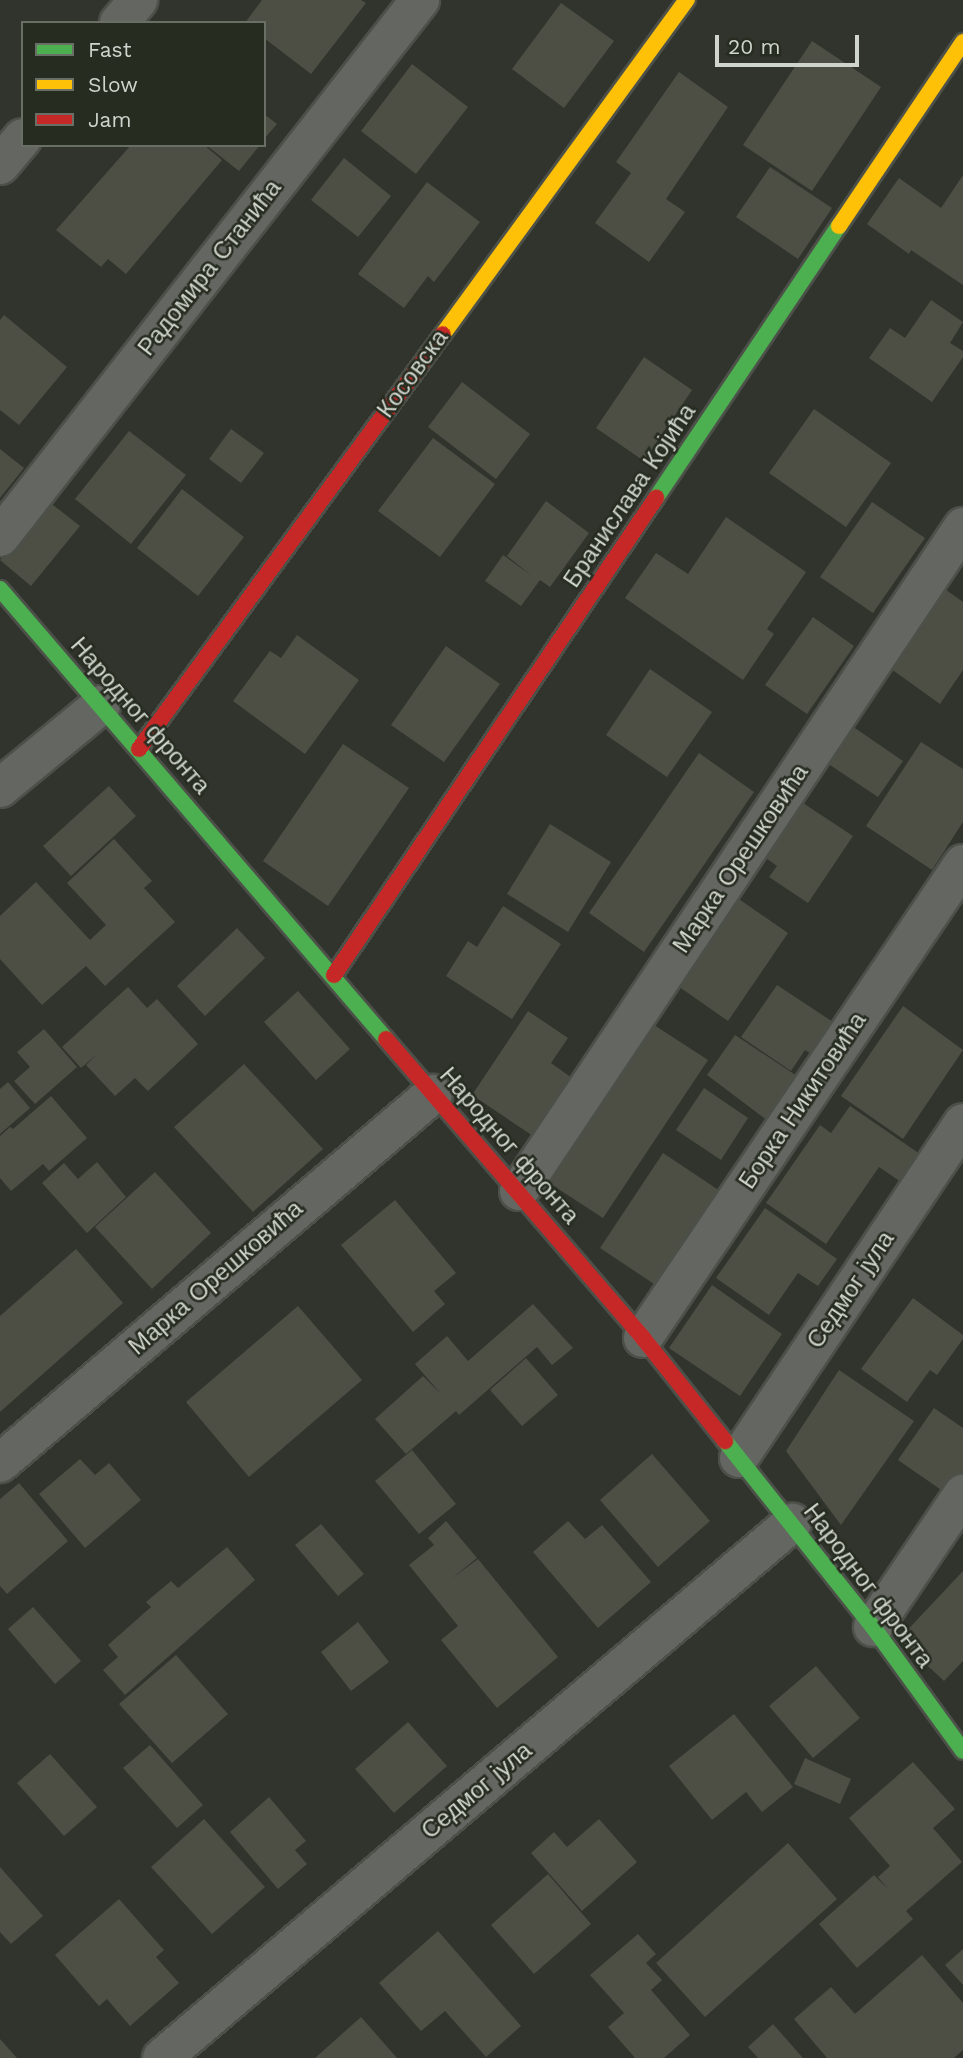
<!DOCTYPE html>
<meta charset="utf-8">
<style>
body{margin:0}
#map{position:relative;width:963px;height:2058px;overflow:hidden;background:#30342d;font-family:"Work Sans",sans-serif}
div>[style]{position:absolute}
.building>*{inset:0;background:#4d4f44}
.roads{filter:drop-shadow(2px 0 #4c5049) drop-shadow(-2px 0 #4c5049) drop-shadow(0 2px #4c5049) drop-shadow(0 -2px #4c5049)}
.street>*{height:38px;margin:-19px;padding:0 19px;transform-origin:19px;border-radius:19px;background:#646662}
.fast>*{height:16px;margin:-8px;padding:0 8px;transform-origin:8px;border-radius:8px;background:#4caf50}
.slow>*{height:16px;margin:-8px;padding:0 8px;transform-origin:8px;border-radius:8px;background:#ffc107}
.jam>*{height:16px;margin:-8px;padding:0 8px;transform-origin:8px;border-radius:8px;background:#c62828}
span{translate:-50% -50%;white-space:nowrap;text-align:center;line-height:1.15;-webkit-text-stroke:5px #262c20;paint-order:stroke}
.street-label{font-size:24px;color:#cfd4cc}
.legend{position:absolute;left:21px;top:21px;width:245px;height:126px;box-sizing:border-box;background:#262c20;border:2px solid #6a6f65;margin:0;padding:9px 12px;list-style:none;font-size:21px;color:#cfd4cc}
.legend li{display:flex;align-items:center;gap:14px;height:35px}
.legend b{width:35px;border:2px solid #6a6f65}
.scale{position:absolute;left:715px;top:35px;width:144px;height:32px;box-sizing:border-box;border:4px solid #cfd4cc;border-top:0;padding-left:9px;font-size:21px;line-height:24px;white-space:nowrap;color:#cfd4cc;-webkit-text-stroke:5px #262c20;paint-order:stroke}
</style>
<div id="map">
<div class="building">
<i style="clip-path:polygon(262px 0,361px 0,366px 3px,311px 74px,264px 38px,264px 23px,245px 23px)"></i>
<i style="clip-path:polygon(561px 3px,614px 41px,564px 108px,512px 69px)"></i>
<i style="clip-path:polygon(812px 41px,881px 87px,812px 191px,743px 145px)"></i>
<i style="clip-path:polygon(412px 64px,468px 107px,416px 174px,361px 131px)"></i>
<i style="clip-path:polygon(679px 72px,728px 107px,666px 199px,685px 212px,649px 262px,595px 223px,631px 173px,616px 162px)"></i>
<i style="clip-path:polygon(264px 114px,277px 124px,264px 139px)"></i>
<i style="clip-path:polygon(131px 145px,204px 145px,222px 160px,126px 274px,108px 259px,101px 267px,56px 230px)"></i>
<i style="clip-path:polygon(206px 145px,260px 145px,239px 171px)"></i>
<i style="clip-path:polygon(344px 158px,391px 196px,358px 237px,311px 200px)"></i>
<i style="clip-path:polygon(770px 167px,832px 208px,798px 259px,736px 217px)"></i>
<i style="clip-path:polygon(963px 175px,963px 285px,911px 250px,909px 254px,867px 224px,899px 178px,941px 208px)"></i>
<i style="clip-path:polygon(427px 182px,480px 222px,434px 282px,428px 276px,404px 308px,358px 274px)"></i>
<i style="clip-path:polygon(931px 300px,963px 322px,950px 343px,963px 351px,963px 357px,932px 402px,869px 358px,890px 328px,905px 338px)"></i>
<i style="clip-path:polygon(4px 315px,67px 367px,19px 425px,0 410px,0 320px)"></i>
<i style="clip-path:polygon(644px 357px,692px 390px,644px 461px,596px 428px)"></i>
<i style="clip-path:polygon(462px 382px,530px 434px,496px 479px,428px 427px)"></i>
<i style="clip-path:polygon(814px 409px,891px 463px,846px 527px,769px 473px)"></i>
<i style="clip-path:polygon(231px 429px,264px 453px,241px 483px,209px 459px)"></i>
<i style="clip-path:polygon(129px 431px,186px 475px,131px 544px,75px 499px)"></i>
<i style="clip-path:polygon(433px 438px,495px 484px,440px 557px,378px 511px)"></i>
<i style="clip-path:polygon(0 449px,24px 468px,0 498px)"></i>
<i style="clip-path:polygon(182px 489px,244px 537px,198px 596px,137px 548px)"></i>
<i style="clip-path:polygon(48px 501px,80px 526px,31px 586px,0 560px)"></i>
<i style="clip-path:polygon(546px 501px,589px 533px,550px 587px,540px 580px,521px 606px,485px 581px,503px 555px,532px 576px,507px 556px)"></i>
<i style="clip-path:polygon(872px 502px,925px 538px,873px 613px,820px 577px)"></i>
<i style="clip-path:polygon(726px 517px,806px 572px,767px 629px,774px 634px,743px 680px,625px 598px,656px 553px,688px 574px)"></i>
<i style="clip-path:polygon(942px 587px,963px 602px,963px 670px,940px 704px,887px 666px)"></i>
<i style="clip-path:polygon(813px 617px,854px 646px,807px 714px,765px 685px)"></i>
<i style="clip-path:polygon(297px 635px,359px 680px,305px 754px,233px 701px,270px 651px,281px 658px)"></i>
<i style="clip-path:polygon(446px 646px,500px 684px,444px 762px,391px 725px)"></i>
<i style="clip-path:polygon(650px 669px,712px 712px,667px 777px,606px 735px)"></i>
<i style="clip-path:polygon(852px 726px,903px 761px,878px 797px,827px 763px)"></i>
<i style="clip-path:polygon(921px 742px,963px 769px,963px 822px,932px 870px,866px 826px)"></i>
<i style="clip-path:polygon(343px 744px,409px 788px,328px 906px,263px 861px)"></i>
<i style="clip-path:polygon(699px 753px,754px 792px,644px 952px,589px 913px)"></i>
<i style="clip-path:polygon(109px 786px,136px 816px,71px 876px,43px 846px)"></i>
<i style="clip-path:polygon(803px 803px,853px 836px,808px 903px,769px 877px,777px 866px,766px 858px)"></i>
<i style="clip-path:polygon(550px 824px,611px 862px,568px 932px,507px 894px)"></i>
<i style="clip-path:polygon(114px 839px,152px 881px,144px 888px,175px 922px,105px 986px,86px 966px,42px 1005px,0 959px,0 916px,36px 882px,90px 940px,106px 925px,67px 883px)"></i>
<i style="clip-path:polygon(736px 897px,788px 933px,728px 1021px,675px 984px)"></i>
<i style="clip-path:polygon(503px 906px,561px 944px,512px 1019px,446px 976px,468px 941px,477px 947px)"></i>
<i style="clip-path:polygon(237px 928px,265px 958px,205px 1016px,177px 986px)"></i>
<i style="clip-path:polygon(777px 985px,839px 1026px,817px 1057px,805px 1050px,791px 1071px,741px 1037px)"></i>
<i style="clip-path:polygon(128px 987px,147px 1008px,157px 999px,198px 1044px,148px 1091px,135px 1078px,115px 1096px,86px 1065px,96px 1055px,81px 1068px,62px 1047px)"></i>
<i style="clip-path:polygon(298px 991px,350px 1049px,316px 1080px,264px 1022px)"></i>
<i style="clip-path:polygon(903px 1006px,963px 1050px,903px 1139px,841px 1096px)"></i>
<i style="clip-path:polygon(528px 1011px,568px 1038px,551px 1063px,572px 1078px,533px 1136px,472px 1095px)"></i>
<i style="clip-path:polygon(648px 1021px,708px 1060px,603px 1218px,543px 1179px)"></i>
<i style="clip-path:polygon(44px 1029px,77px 1067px,35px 1104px,14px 1081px,30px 1067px,17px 1052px)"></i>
<i style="clip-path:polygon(735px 1035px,797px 1076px,768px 1121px,707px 1075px)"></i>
<i style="clip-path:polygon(244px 1064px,323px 1149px,253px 1212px,174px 1127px)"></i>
<i style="clip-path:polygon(8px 1082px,30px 1108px,0 1134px,0 1089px)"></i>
<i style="clip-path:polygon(704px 1088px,748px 1118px,721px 1160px,676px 1130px)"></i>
<i style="clip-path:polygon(51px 1096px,87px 1138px,49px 1171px,43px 1164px,11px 1191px,0 1178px,0 1136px,10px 1127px,13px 1129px)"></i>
<i style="clip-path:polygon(850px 1106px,920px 1154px,901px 1182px,879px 1167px,826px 1244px,766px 1203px,820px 1125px,831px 1133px)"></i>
<i style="clip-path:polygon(663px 1153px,720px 1191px,657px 1286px,600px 1248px)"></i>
<i style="clip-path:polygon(97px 1162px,126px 1197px,87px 1233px,42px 1183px,64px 1163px,78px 1179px)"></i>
<i style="clip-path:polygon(155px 1172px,211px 1233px,152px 1289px,95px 1227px)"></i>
<i style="clip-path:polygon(395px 1200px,456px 1273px,434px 1291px,445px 1304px,413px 1332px,341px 1245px)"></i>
<i style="clip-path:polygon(765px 1208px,837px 1259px,818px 1286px,798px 1273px,769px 1315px,716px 1278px)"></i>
<i style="clip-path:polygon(76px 1249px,123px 1303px,0 1412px,0 1316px)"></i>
<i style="clip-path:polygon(712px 1285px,782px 1334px,740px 1396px,669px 1348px)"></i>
<i style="clip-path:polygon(913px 1298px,963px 1335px,963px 1339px,937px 1375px,930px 1370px,907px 1402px,861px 1369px)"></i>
<i style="clip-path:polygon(533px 1304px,573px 1348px,552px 1365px,537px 1347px,459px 1415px,456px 1411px,406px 1454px,375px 1419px,423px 1376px,441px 1394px,415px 1364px,447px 1336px,468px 1361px)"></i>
<i style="clip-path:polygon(298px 1306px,362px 1380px,249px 1477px,186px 1402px)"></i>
<i style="clip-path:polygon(526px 1358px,558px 1395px,522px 1426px,490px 1390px)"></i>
<i style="clip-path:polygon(839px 1370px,914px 1421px,841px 1525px,786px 1451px)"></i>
<i style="clip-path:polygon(934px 1408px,963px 1428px,963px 1476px,950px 1496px,898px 1460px)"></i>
<i style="clip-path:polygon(412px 1450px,456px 1504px,419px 1534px,375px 1481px)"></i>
<i style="clip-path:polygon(652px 1454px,710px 1521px,658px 1567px,600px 1500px)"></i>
<i style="clip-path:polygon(80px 1459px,95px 1475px,109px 1463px,141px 1500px,85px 1548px,39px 1494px)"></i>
<i style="clip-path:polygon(19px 1483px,68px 1541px,7px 1594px,0 1586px,0 1499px)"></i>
<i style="clip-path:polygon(446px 1521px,477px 1558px,451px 1579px,478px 1559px,558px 1657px,497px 1708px,441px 1640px,458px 1626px,409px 1565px,434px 1545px,428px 1538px)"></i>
<i style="clip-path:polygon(568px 1521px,585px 1539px,602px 1525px,651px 1582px,598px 1628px,533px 1552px)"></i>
<i style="clip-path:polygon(321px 1524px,364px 1574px,338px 1596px,295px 1545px)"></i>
<i style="clip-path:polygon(227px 1547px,255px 1580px,125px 1695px,103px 1670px,118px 1657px,108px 1645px,151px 1607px,146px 1602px,171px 1581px,178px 1588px)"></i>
<i style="clip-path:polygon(963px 1571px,963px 1661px,944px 1681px,899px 1639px)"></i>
<i style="clip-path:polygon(33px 1607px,81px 1661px,55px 1684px,8px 1629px)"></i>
<i style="clip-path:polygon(358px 1622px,389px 1662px,351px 1691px,321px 1652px)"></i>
<i style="clip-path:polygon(176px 1655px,228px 1714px,172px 1763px,119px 1704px)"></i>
<i style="clip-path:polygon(816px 1666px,860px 1718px,813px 1758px,769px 1706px)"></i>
<i style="clip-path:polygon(734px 1714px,793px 1787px,762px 1812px,746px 1792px,712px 1820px,669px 1766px)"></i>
<i style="clip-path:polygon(408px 1722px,447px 1766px,394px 1813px,355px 1769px)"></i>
<i style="clip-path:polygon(150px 1745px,203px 1805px,177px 1828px,123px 1768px)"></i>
<i style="clip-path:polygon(50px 1754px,97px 1807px,64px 1836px,17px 1783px)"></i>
<i style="clip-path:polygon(805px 1758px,851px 1779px,840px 1804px,794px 1784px)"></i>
<i style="clip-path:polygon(913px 1762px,955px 1809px,933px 1828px,962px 1862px,906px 1911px,913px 1919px,857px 1968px,819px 1924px,874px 1875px,888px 1889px,878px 1877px,890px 1866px,849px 1818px)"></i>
<i style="clip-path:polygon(269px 1797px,306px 1841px,295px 1850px,307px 1864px,278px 1889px,230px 1832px)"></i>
<i style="clip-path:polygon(204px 1819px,265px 1887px,212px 1934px,151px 1867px)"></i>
<i style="clip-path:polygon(599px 1819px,637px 1862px,582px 1911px,531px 1853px,554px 1832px,567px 1847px)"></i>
<i style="clip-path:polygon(788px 1843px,837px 1899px,705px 2017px,656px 1963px)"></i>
<i style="clip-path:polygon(0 1867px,43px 1916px,11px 1944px,0 1932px)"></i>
<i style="clip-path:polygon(548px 1874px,591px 1924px,534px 1974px,491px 1925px)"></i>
<i style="clip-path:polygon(119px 1899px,164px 1950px,156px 1957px,179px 1983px,130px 2026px,107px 1999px,99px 2006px,55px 1955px)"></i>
<i style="clip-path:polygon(438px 1931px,521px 2026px,486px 2057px,445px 2011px,421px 2031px,379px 1983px)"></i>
<i style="clip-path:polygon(638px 1934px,656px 1954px,646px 1963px,662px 1980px,651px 1990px,690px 2035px,664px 2058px,635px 2058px,608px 2027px,624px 2013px,590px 1975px)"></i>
<i style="clip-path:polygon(963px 1949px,963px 1985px,945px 1965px)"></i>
<i style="clip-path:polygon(922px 1955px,963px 2003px,963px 2050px,954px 2058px,827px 2058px,794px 2019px,831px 1987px,855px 2014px)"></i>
<i style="clip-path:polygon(361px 2017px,397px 2058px,315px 2058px)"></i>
<i style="clip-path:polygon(773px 2024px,803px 2058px,758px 2058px,748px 2047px)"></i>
<i style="clip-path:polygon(0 2039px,17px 2058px,0 2058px)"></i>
</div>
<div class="roads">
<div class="street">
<i style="left:119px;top:23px;width:30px;rotate:-50deg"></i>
<i style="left:0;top:165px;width:35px;rotate:-50deg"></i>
<i style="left:0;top:537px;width:682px;rotate:-51.97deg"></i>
<i style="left:0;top:788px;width:131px;rotate:-39.4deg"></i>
<i style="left:519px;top:1191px;width:799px;rotate:-56.23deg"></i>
<i style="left:643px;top:1338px;width:572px;rotate:-55.98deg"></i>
<i style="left:739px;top:1458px;width:403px;rotate:-56.2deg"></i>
<i style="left:0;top:1463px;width:569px;rotate:-40.44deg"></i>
<i style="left:873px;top:1627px;width:161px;rotate:-55.9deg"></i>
<i style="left:162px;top:2058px;width:827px;rotate:-40.34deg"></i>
</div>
<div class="fast">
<i style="left:656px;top:498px;width:328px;rotate:-56.1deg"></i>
<i style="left:0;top:589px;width:593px;rotate:49.38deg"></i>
<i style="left:725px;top:1441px;width:238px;rotate:51.5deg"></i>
<i style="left:873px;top:1627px;width:153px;rotate:54deg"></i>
</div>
<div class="slow">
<i style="left:839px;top:226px;width:222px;rotate:-56deg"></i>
<i style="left:443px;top:334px;width:414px;rotate:-53.9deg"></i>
</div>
<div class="jam">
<i style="left:139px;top:749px;width:514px;rotate:-53.78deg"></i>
<i style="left:334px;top:975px;width:576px;rotate:-55.98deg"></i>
<i style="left:386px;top:1039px;width:394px;rotate:49.3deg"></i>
<i style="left:643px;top:1338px;width:132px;rotate:51.5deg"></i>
</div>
</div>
<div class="street-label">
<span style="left:210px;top:268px;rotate:-52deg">Радомира Станића</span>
<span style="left:413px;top:374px;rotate:-54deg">Косовска</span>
<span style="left:630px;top:496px;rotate:-56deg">Бранислава Којића</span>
<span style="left:140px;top:716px;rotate:49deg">Народног фронта</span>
<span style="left:741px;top:859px;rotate:-56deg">Марка Орешковића</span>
<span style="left:803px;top:1101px;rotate:-56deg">Борка Никитовића</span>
<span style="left:509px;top:1146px;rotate:49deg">Народног фронта</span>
<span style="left:216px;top:1278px;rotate:-41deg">Марка Орешковића</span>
<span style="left:851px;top:1290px;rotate:-56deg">Седмог јула</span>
<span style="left:868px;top:1586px;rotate:53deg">Народног фронта</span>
<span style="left:477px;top:1791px;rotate:-40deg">Седмог јула</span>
</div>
<ul class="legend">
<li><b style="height:9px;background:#4caf50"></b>Fast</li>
<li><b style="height:9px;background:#ffc107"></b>Slow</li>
<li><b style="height:9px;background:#c62828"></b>Jam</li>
</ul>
<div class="scale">20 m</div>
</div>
